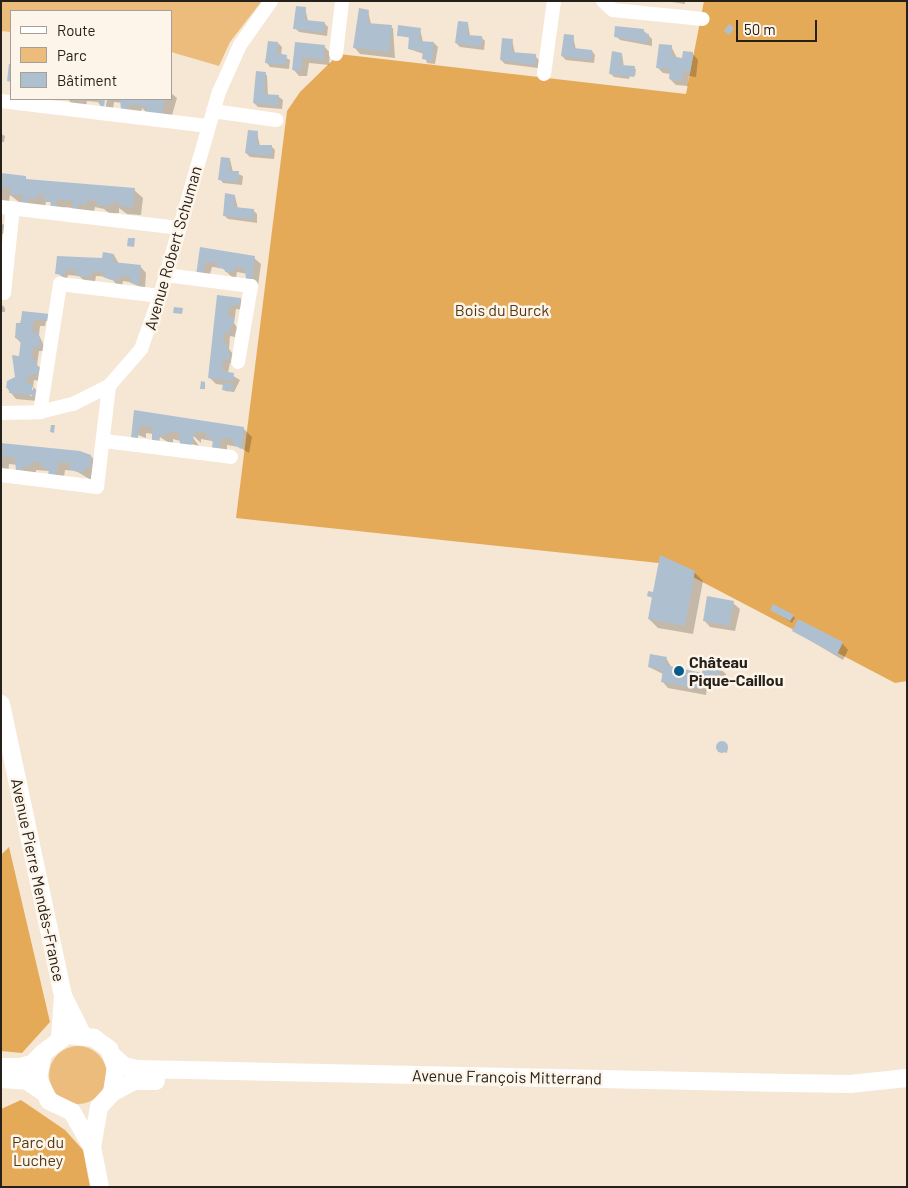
<!DOCTYPE html>
<meta charset="utf-8">
<style>
body{margin:0}
#map{position:relative;width:908px;height:1188px;overflow:hidden;background:#f6e7d4;font-family:Barlow,sans-serif}
div>[style]{position:absolute}
.green>*{inset:0;background:#ecbc7d}
.round{border-radius:50%}
.forest>*{inset:0;background:#e5aa58}
.shadow>*{inset:0;background:#0003}
.building>*{inset:0;background:#aec0d0}
.minor>*{height:14px;margin:-7px;padding:0 7px;transform-origin:7px;border-radius:7px;background:#fff}
.major>*{height:18px;margin:-9px;padding:0 9px;transform-origin:9px;border-radius:9px;background:#fff}
.dots>*{width:14px;height:14px;translate:-50% -50%;box-sizing:border-box;border:2px solid #fef5ea;border-radius:50%}
span{translate:-50% -50%;white-space:nowrap;text-align:center;line-height:1.15;-webkit-text-stroke:5px #fef5ea;paint-order:stroke}
.street-label{font-size:16px;color:#252019}
.park-label{font-size:16px;color:#513916}
.poi-label{font-size:16px;color:#252019;font-weight:700}
.left{translate:0 -50%;text-align:left}
.frame{position:absolute;inset:0;border:2px solid #252019;pointer-events:none}
.legend{position:absolute;left:10px;top:10px;width:162px;height:90px;box-sizing:border-box;background:#fef5ea;border:1px solid #a7a096;margin:0;padding:6px 9px;list-style:none;font-size:15px;color:#252019}
.legend li{display:flex;align-items:center;gap:10px;height:25px}
.legend b{width:25px;border:1px solid #a7a096}
.scale{position:absolute;left:736px;top:20px;width:81px;height:22px;box-sizing:border-box;border:2px solid #252019;border-top:0;padding-left:6px;font-size:15px;line-height:18px;white-space:nowrap;color:#252019;-webkit-text-stroke:4px #fef5ea;paint-order:stroke}
</style>
<div id="map">
<div class="green">
<i style="clip-path:polygon(1px 1px,255px 1px,261px 2px,230px 42px,219px 66px,171px 52px,171px 11px,11px 11px,11px 32px,1px 31px)"></i>
<i class="round" style="left:49px;top:1046px;width:58px;height:58px"></i>
</div>
<div class="forest">
<i style="clip-path:polygon(704px 1px,907px 1px,907px 681px,895px 683px,668px 564px,236px 518px,287px 111px,300px 92px,339px 54px,686px 94px)"></i>
<i style="clip-path:polygon(9px 847px,50px 1022px,22px 1053px,1px 1051px,1px 855px)"></i>
<i style="clip-path:polygon(21px 1100px,65px 1130px,83px 1150px,90px 1187px,1px 1187px,1px 1109px)"></i>
</div>
<div class="shadow">
<i style="clip-path:polygon(665px 1px,685px 1px,685px 4px)"></i>
<i style="clip-path:polygon(305px 8px,308px 21px,324px 23px,328px 27px,327px 36px,299px 32px,295px 28px)"></i>
<i style="clip-path:polygon(368px 11px,371px 24px,393px 28px,395px 58px,360px 54px,354px 47px)"></i>
<i style="clip-path:polygon(468px 23px,470px 36px,481px 37px,485px 41px,484px 50px,460px 47px,456px 43px)"></i>
<i style="clip-path:polygon(420px 29px,423px 42px,434px 43px,438px 47px,435px 64px,427px 63px,424px 54px,409px 49px,410px 38px,398px 35px)"></i>
<i style="clip-path:polygon(643px 30px,652px 39px,652px 46px,620px 40px,616px 36px)"></i>
<i style="clip-path:polygon(573px 36px,576px 50px,592px 51px,595px 55px,594px 63px,566px 60px,562px 56px)"></i>
<i style="clip-path:polygon(512px 40px,515px 53px,535px 56px,539px 60px,538px 68px,505px 64px,501px 60px)"></i>
<i style="clip-path:polygon(278px 43px,282px 47px,281px 55px,290px 60px,289px 69px,270px 67px,267px 63px)"></i>
<i style="clip-path:polygon(296px 43px,324px 46px,330px 53px,329px 65px,309px 63px,307px 76px,299px 76px,293px 69px)"></i>
<i style="clip-path:polygon(671px 46px,677px 58px,683px 59px,692px 53px,698px 60px,696px 77px,689px 76px,688px 86px,676px 85px,670px 79px,670px 74px,663px 73px,657px 67px)"></i>
<i style="clip-path:polygon(622px 54px,624px 67px,636px 69px,635px 76px,630px 75px,629px 79px,614px 77px,610px 73px)"></i>
<i style="clip-path:polygon(257px 73px,267px 75px,268px 96px,279px 97px,283px 100px,282px 109px,258px 107px,254px 103px)"></i>
<i style="clip-path:polygon(171px 93px,177px 98px,170px 122px,148px 114px,142px 108px,141px 114px,131px 118px,123px 103px,114px 102px,112px 116px,105px 111px,107px 99px,171px 99px)"></i>
<i style="clip-path:polygon(30px 99px,59px 99px,54px 99px,53px 110px)"></i>
<i style="clip-path:polygon(68px 99px,104px 99px,103px 109px,98px 102px,87px 101px,86px 107px,76px 109px)"></i>
<i style="clip-path:polygon(257px 132px,260px 146px,271px 146px,275px 150px,274px 159px,250px 157px,246px 153px)"></i>
<i style="clip-path:polygon(1px 134px,5px 136px,4px 142px,1px 142px)"></i>
<i style="clip-path:polygon(230px 159px,233px 172px,243px 176px,242px 185px,223px 183px,220px 179px)"></i>
<i style="clip-path:polygon(1px 177px,134px 190px,143px 198px,141px 215px,127px 214px,119px 208px,119px 213px,110px 214px,104px 209px,95px 207px,94px 212px,85px 220px,73px 208px,65px 207px,64px 217px,50px 202px,46px 202px,45px 207px,36px 206px,19px 202px,10px 195px,9px 201px,1px 201px)"></i>
<i style="clip-path:polygon(235px 196px,238px 209px,253px 210px,257px 214px,257px 223px,228px 219px,224px 215px)"></i>
<i style="clip-path:polygon(1px 224px,8px 225px,14px 235px,1px 234px)"></i>
<i style="clip-path:polygon(201px 249px,254px 258px,261px 264px,258px 286px,254px 285px,248px 274px,237px 272px,236px 278px,232px 277px,222px 268px,212px 267px,208px 281px,197px 274px)"></i>
<i style="clip-path:polygon(114px 255px,119px 264px,140px 266px,146px 273px,145px 289px,129px 282px,123px 281px,122px 287px,118px 286px,110px 277px,96px 276px,95px 282px,86px 282px,79px 276px,68px 275px,67px 280px,57px 273px,59px 257px,103px 260px)"></i>
<i style="clip-path:polygon(218px 297px,240px 299px,246px 306px,246px 310px,236px 309px,234px 323px,239px 331px,236px 331px,235px 337px,230px 336px,229px 349px,233px 354px,235px 364px,230px 363px,228px 373px,240px 380px,234px 392px,225px 391px,224px 385px,216px 384px,209px 377px)"></i>
<i style="clip-path:polygon(1px 304px,5px 308px,5px 312px,1px 312px)"></i>
<i style="clip-path:polygon(evenodd,23px 312px,51px 321px,46px 321px,45px 326px,40px 326px,39px 335px,45px 348px,45px 351px,39px 351px,37px 365px,45px 372px,40px 381px,34px 380px,33px 387px,39px 392px,37px 401px,16px 399px,7px 388px,16px 378px,20px 357px,22px 344px,16px 338px,23px 312px,31px 386px,33px 388px,32px 396px,30px 396px,31px 386px)"></i>
<i style="clip-path:polygon(135px 412px,243px 428px,252px 437px,249px 453px,239px 447px,227px 445px,227px 450px,221px 449px,212px 441px,201px 439px,201px 443px,189px 432px,199px 446px,173px 439px,173px 443px,169px 443px,160px 437px,159px 443px,155px 442px,154px 434px,146px 433px,146px 438px,138px 435px,138px 440px,133px 439px)"></i>
<i style="clip-path:polygon(1px 446px,91px 456px,99px 465px,98px 476px,91px 476px,91px 480px,76px 471px,65px 470px,63px 484px,49px 471px,36px 470px,36px 474px,26px 480px,18px 465px,9px 464px,8px 478px,1px 474px)"></i>
<i style="clip-path:polygon(694px 572px,703px 581px,693px 634px,658px 628px,649px 619px,653px 598px,648px 596px)"></i>
<i style="clip-path:polygon(733px 603px,740px 609px,735px 631px,710px 627px,704px 620px)"></i>
<i style="clip-path:polygon(772px 610px,793px 616px,795px 618px,792px 623px)"></i>
<i style="clip-path:polygon(794px 631px,842px 643px,848px 650px,843px 660px)"></i>
<i style="clip-path:polygon(666px 658px,672px 668px,703px 674px,719px 668px,726px 674px,723px 686px,708px 683px,706px 695px,668px 688px,662px 681px,663px 674px,649px 667px)"></i>
<i style="clip-path:polygon(720px 744px,728px 747px,727px 753px,719px 750px)"></i>
</div>
<div class="building">
<i style="clip-path:polygon(296px 6px,306px 7px,305px 20px,325px 22px,323px 32px,293px 29px)"></i>
<i style="clip-path:polygon(359px 8px,369px 10px,367px 23px,392px 25px,389px 52px,353px 48px)"></i>
<i style="clip-path:polygon(458px 21px,468px 22px,467px 35px,482px 36px,481px 47px,455px 43px)"></i>
<i style="clip-path:polygon(729px 24px,734px 28px,729px 35px,724px 31px)"></i>
<i style="clip-path:polygon(398px 25px,421px 28px,419px 41px,434px 42px,432px 61px,422px 59px,423px 51px,408px 49px,409px 37px,397px 36px)"></i>
<i style="clip-path:polygon(615px 26px,644px 29px,643px 33px,649px 34px,648px 43px,614px 37px)"></i>
<i style="clip-path:polygon(564px 34px,574px 35px,573px 48px,592px 50px,591px 60px,561px 56px)"></i>
<i style="clip-path:polygon(502px 38px,513px 39px,511px 52px,536px 54px,535px 65px,500px 60px)"></i>
<i style="clip-path:polygon(268px 41px,278px 42px,277px 53px,287px 55px,286px 65px,265px 63px)"></i>
<i style="clip-path:polygon(295px 42px,325px 45px,323px 60px,303px 57px,301px 71px,292px 70px)"></i>
<i style="clip-path:polygon(659px 44px,672px 45px,671px 56px,682px 58px,683px 51px,693px 52px,690px 72px,683px 71px,682px 81px,669px 79px,670px 69px,656px 68px)"></i>
<i style="clip-path:polygon(612px 51px,622px 53px,621px 65px,635px 66px,634px 77px,609px 74px)"></i>
<i style="clip-path:polygon(9px 64px,11px 64px,11px 82px,7px 81px)"></i>
<i style="clip-path:polygon(256px 71px,266px 72px,264px 94px,279px 95px,278px 106px,253px 103px)"></i>
<i style="clip-path:polygon(89px 99px,105px 99px,104px 108px,100px 107px,100px 101px)"></i>
<i style="clip-path:polygon(120px 99px,167px 99px,164px 101px,162px 114px,146px 112px,147px 107px,138px 106px,136px 101px,135px 106px,127px 105px,127px 111px,121px 110px)"></i>
<i style="clip-path:polygon(248px 130px,258px 131px,257px 145px,272px 145px,271px 156px,245px 153px)"></i>
<i style="clip-path:polygon(221px 157px,230px 158px,229px 171px,239px 171px,238px 182px,218px 180px)"></i>
<i style="clip-path:polygon(1px 173px,26px 176px,26px 179px,135px 188px,133px 207px,117px 206px,118px 201px,114px 200px,113px 205px,97px 206px,98px 201px,87px 200px,86px 205px,78px 204px,77px 212px,72px 211px,73px 201px,57px 199px,56px 209px,50px 208px,51px 201px,43px 200px,44px 195px,38px 194px,37px 199px,28px 198px,27px 207px,22px 206px,23px 195px,10px 194px,10px 188px,4px 187px,1px 193px)"></i>
<i style="clip-path:polygon(225px 193px,235px 195px,234px 207px,254px 209px,253px 219px,223px 216px)"></i>
<i style="clip-path:polygon(128px 238px,135px 238px,134px 247px,127px 246px)"></i>
<i style="clip-path:polygon(200px 247px,255px 256px,252px 280px,246px 280px,245px 269px,234px 267px,233px 272px,225px 272px,225px 269px,217px 268px,218px 263px,206px 262px,202px 275px,196px 275px)"></i>
<i style="clip-path:polygon(103px 252px,114px 254px,113px 262px,141px 265px,139px 284px,130px 283px,131px 277px,122px 276px,119px 276px,119px 281px,111px 280px,103px 277px,104px 272px,93px 271px,92px 276px,84px 277px,76px 276px,77px 271px,67px 269px,64px 275px,55px 274px,57px 256px,102px 258px)"></i>
<i style="clip-path:polygon(217px 295px,241px 298px,240px 305px,229px 306px,228px 317px,234px 318px,233px 326px,230px 325px,229px 334px,224px 333px,223px 344px,228px 344px,227px 352px,230px 352px,229px 360px,223px 360px,222px 371px,234px 373px,233px 381px,208px 378px)"></i>
<i style="clip-path:polygon(174px 307px,183px 308px,182px 314px,173px 313px)"></i>
<i style="clip-path:polygon(22px 311px,50px 314px,50px 320px,34px 320px,32px 332px,38px 333px,40px 341px,39px 348px,33px 347px,32px 360px,37px 360px,37px 369px,44px 369px,43px 374px,28px 375px,27px 384px,32px 384px,32px 390px,41px 391px,40px 396px,9px 393px,9px 388px,6px 388px,7px 381px,15px 377px,12px 355px,19px 356px,21px 339px,15px 338px,16px 323px,21px 323px)"></i>
<i style="clip-path:polygon(201px 381px,205px 382px,205px 389px,200px 389px)"></i>
<i style="clip-path:polygon(223px 383px,233px 384px,232px 391px,222px 390px)"></i>
<i style="clip-path:polygon(134px 410px,244px 427px,241px 449px,233px 444px,233px 439px,221px 438px,220px 449px,212px 448px,213px 439px,206px 438px,207px 433px,195px 432px,191px 446px,180px 444px,179px 433px,168px 431px,167px 436px,159px 435px,158px 442px,152px 441px,152px 427px,140px 425px,137px 439px,131px 438px)"></i>
<i style="clip-path:polygon(51px 425px,55px 425px,54px 433px,50px 432px)"></i>
<i style="clip-path:polygon(1px 443px,80px 451px,91px 455px,90px 468px,85px 468px,85px 472px,77px 472px,69px 469px,70px 463px,59px 462px,55px 476px,48px 476px,49px 469px,42px 468px,43px 463px,31px 462px,30px 467px,22px 466px,22px 473px,16px 472px,15px 458px,4px 456px,1px 461px)"></i>
<i style="clip-path:polygon(660px 555px,695px 571px,685px 626px,648px 619px,652px 597px,647px 596px,648px 591px,653px 592px)"></i>
<i style="clip-path:polygon(707px 596px,734px 601px,729px 626px,703px 621px)"></i>
<i style="clip-path:polygon(773px 604px,794px 615px,790px 621px,770px 610px)"></i>
<i style="clip-path:polygon(798px 619px,843px 642px,837px 655px,792px 631px)"></i>
<i style="clip-path:polygon(650px 654px,667px 657px,665px 665px,702px 673px,704px 664px,720px 667px,717px 681px,702px 678px,700px 689px,661px 682px,663px 670px,648px 667px)"></i>
<i class="round" style="left:716px;top:741px;width:12px;height:12px"></i>
</div>
<div class="minor">
<i style="left:603px;top:1px;width:13px;rotate:42deg"></i>
<i style="left:613px;top:10px;width:90px;rotate:5.7deg"></i>
<i style="left:336px;top:54px;width:53px;rotate:-83.5deg"></i>
<i style="left:544px;top:74px;width:74px;rotate:-82.2deg"></i>
<i style="left:1px;top:101px;width:209px;rotate:6.9deg"></i>
<i style="left:213px;top:111px;width:64px;rotate:8.1deg"></i>
<i style="left:1px;top:207px;width:179px;rotate:6.7deg"></i>
<i style="left:166px;top:275px;width:86px;rotate:7.4deg"></i>
<i style="left:251px;top:286px;width:77px;rotate:99.7deg"></i>
<i style="left:4px;top:293px;width:85px;rotate:-84deg"></i>
<i style="left:40px;top:412px;width:130px;rotate:-81.1deg"></i>
<i style="left:60px;top:284px;width:101px;rotate:6.8deg"></i>
<i style="left:1px;top:413px;width:39px;rotate:-1deg"></i>
<i style="left:40px;top:412px;width:34px;rotate:-14deg"></i>
<i style="left:73px;top:404px;width:40px;rotate:-26.6deg"></i>
<i style="left:109px;top:386px;width:49px;rotate:-49.1deg"></i>
<i style="left:141px;top:349px;width:56px;rotate:-70.3deg"></i>
<i style="left:160px;top:296px;width:212px;rotate:-73.9deg"></i>
<i style="left:219px;top:92px;width:51px;rotate:-65.9deg"></i>
<i style="left:240px;top:45px;width:54px;rotate:-54.8deg"></i>
<i style="left:105px;top:441px;width:127px;rotate:7.2deg"></i>
<i style="left:1px;top:475px;width:97px;rotate:7.1deg"></i>
<i style="left:97px;top:487px;width:102px;rotate:-83.2deg"></i>
</div>
<div class="major">
<i style="left:1px;top:704px;width:299px;rotate:78deg"></i>
<i style="left:63px;top:996px;width:42px;rotate:94.1deg"></i>
<i style="left:63px;top:996px;width:42px;rotate:63.4deg"></i>
<i style="left:112px;top:1055px;width:16px;rotate:43deg"></i>
<i style="left:124px;top:1066px;width:13px;rotate:13deg"></i>
<i style="left:137px;top:1069px;width:652px;rotate:1.23deg"></i>
<i style="left:789px;top:1083px;width:61px;rotate:0.9deg"></i>
<i style="left:850px;top:1084px;width:57px;rotate:-6deg"></i>
<i style="left:1px;top:1067px;width:19px"></i>
<i style="left:20px;top:1067px;width:12px;rotate:-14deg"></i>
<i style="left:32px;top:1064px;width:16px;rotate:-45deg"></i>
<i style="left:1px;top:1079px;width:26px;rotate:4deg"></i>
<i style="left:27px;top:1081px;width:18px;rotate:34deg"></i>
<i style="left:112px;top:1093px;width:25px;rotate:-29deg"></i>
<i style="left:134px;top:1081px;width:22px"></i>
<i style="left:92px;top:1147px;width:40px;rotate:-119.7deg"></i>
<i style="left:72px;top:1112px;width:25px;rotate:-154deg"></i>
<i style="left:49px;top:1101px;width:25px;rotate:-116deg"></i>
<i style="left:38px;top:1078px;width:25px;rotate:-79deg"></i>
<i style="left:43px;top:1053px;width:30px;rotate:-37deg"></i>
<i style="left:67px;top:1035px;width:27px;rotate:6deg"></i>
<i style="left:94px;top:1038px;width:19px;rotate:36deg"></i>
<i style="left:109px;top:1049px;width:19px;rotate:69deg"></i>
<i style="left:116px;top:1067px;width:26px;rotate:99deg"></i>
<i style="left:112px;top:1093px;width:19px;rotate:133deg"></i>
<i style="left:99px;top:1107px;width:41px;rotate:99.9deg"></i>
<i style="left:92px;top:1147px;width:41px;rotate:78.7deg"></i>
</div>
<div class="dots">
<i style="left:679px;top:671px;background:#055b8d"></i>
</div>
<div class="street-label">
<span style="left:173px;top:248px;rotate:-74deg">Avenue Robert Schuman</span>
<span style="left:38px;top:880px;rotate:78deg">Avenue Pierre Mendès-France</span>
<span style="left:507px;top:1077px;rotate:1deg">Avenue François Mitterrand</span>
</div>
<div class="park-label">
<span style="left:502px;top:310px">Bois du Burck</span>
<span style="left:38px;top:1151px">Parc du<br>Luchey</span>
</div>
<div class="poi-label">
<span class="left" style="left:689px;top:671px">Château<br>Pique-Caillou</span>
</div>
<div class="frame"></div>
<ul class="legend">
<li><b style="height:6px;background:#fff"></b>Route</li>
<li><b style="height:14px;background:#ecbc7d"></b>Parc</li>
<li><b style="height:14px;background:#aec0d0"></b>Bâtiment</li>
</ul>
<div class="scale">50 m</div>
</div>
